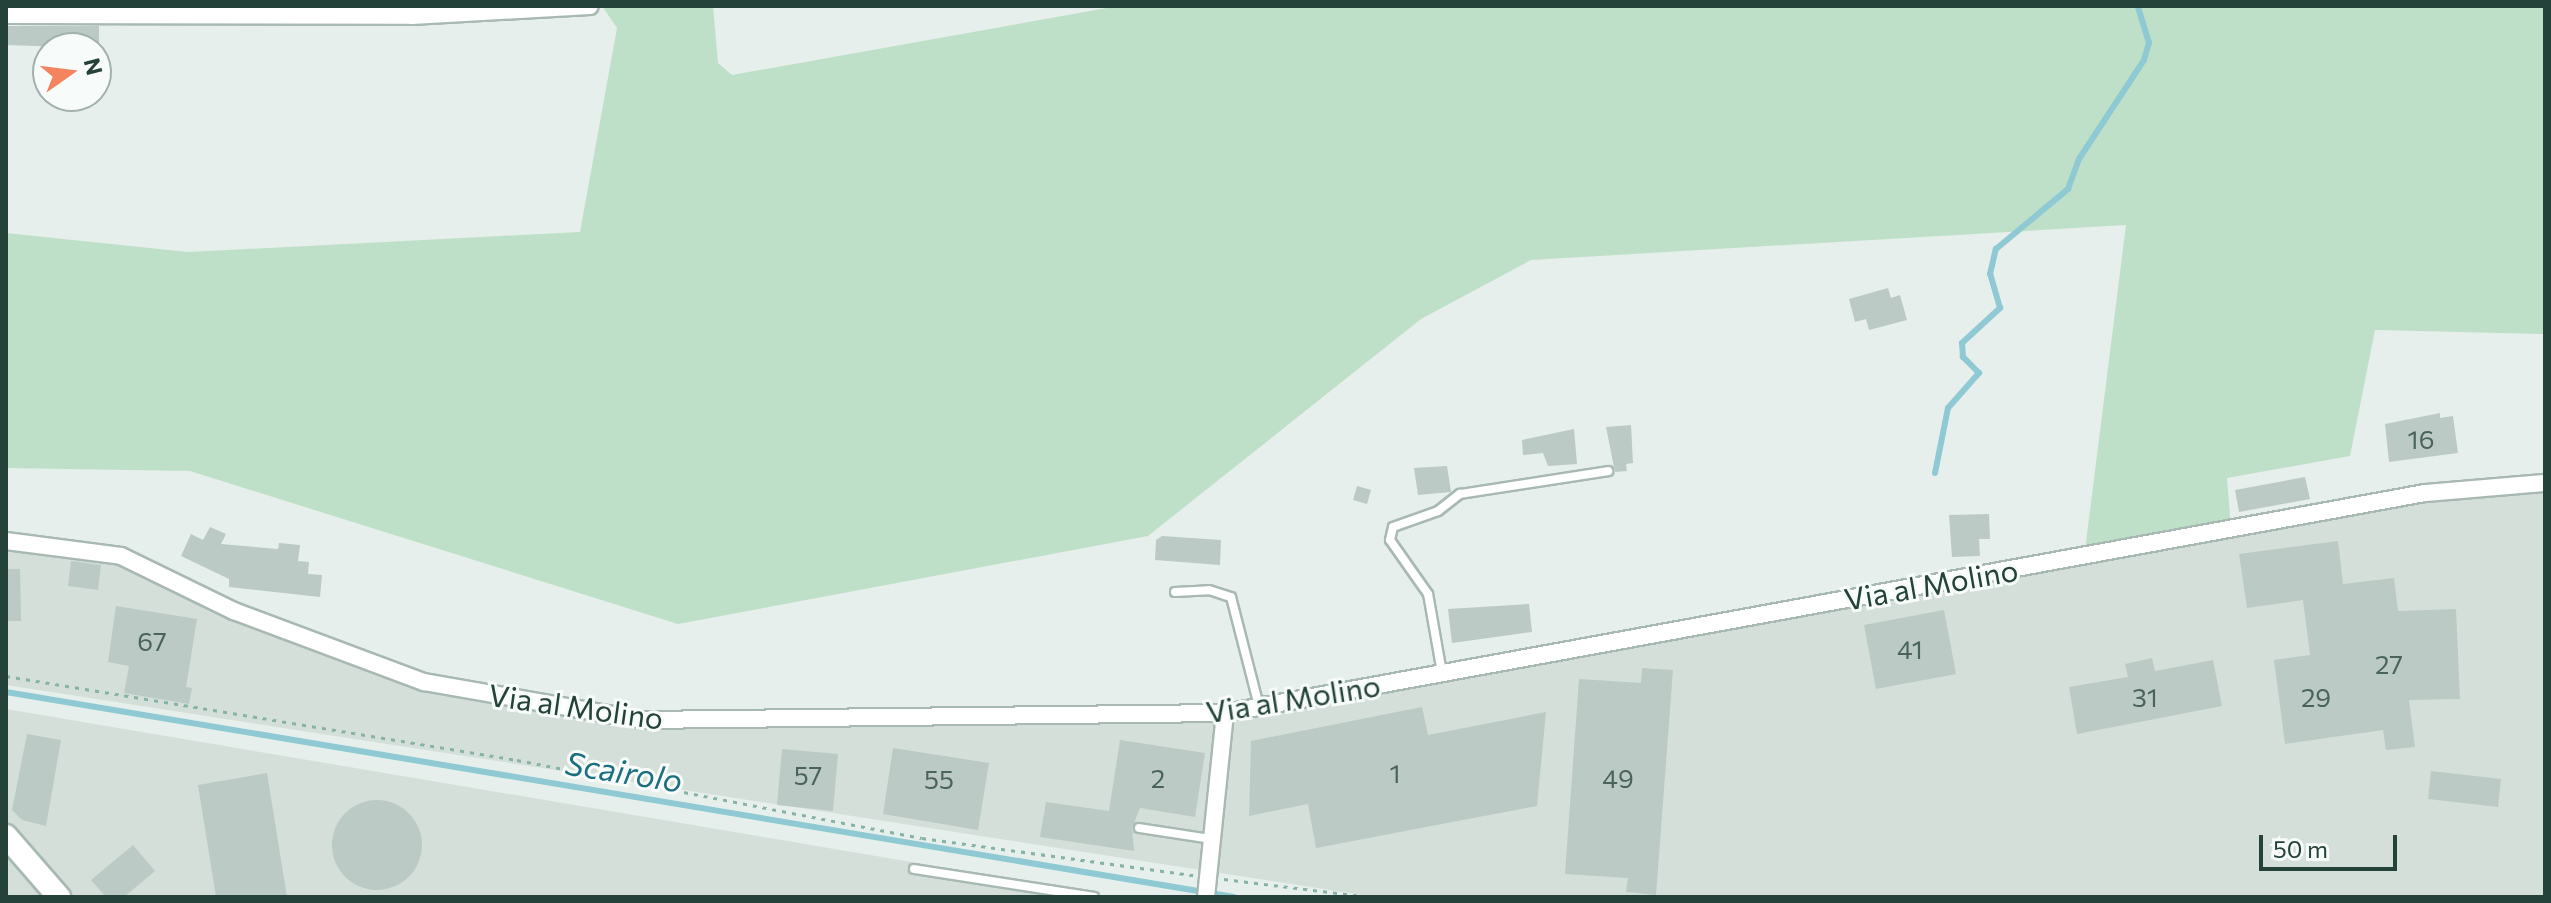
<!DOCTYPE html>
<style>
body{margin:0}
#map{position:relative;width:2551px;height:903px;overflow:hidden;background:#e6efeb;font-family:Commissioner,sans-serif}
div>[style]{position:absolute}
.built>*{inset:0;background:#d4dfda}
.green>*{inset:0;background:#bfe0c8}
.stream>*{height:6px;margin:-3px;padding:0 3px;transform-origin:3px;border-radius:3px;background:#8ec9d4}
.building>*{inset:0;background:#bbcac4}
.round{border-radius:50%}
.path>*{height:3px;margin-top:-1.5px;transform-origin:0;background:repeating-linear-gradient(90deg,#86b3a5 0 4px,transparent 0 10px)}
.roads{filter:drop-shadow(2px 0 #a8b8b2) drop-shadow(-2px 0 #a8b8b2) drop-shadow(0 2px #a8b8b2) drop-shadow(0 -2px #a8b8b2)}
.lane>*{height:8px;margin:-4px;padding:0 4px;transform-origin:4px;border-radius:4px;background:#fff}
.street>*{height:16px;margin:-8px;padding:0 8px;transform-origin:8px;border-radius:8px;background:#fff}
.secondary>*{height:22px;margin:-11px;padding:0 11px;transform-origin:11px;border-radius:11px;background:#fff}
span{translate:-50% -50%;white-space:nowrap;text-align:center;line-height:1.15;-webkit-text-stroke:6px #f7fbf9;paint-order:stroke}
.number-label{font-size:26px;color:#4a645c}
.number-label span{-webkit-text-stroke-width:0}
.street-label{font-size:30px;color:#24423a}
.water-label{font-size:32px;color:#1c6f80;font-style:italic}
.frame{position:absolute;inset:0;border:8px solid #24423a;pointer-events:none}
.north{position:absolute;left:32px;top:32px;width:80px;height:80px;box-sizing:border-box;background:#f7fbf9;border:2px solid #a3b1ad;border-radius:50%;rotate:76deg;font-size:22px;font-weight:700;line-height:32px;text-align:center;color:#24423a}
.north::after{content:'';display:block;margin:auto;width:28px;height:36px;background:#f4845f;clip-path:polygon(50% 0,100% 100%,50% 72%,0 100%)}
.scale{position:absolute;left:2259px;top:835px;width:138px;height:36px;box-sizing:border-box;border:4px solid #24423a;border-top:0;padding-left:10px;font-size:24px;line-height:28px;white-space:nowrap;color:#24423a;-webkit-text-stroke:6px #f7fbf9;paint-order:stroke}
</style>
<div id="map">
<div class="built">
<i style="clip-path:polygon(2545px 486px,2545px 897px,1375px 897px,6px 685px,6px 541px,121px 556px,375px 665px,642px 720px,1225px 713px,2335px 510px)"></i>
<i style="clip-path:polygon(6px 709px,1042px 884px,1040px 894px,1058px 897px,6px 897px)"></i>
</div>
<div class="green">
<i style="clip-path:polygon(602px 6px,713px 6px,718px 63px,732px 75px,1118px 6px,2545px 6px,2545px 334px,2375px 330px,2350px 456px,2227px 478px,2231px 528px,2084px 558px,2126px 225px,1531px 260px,1421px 319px,1148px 536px,678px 624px,190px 471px,6px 468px,6px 233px,188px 252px,580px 232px,617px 28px)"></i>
</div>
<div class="stream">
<i style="left:1935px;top:473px;width:66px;rotate:-78.7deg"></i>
<i style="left:1948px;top:408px;width:47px;rotate:-48.5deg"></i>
<i style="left:1979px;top:373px;width:23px;rotate:-135deg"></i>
<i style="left:1963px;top:357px;width:14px;rotate:-94deg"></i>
<i style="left:1962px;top:343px;width:52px;rotate:-42.6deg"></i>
<i style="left:2000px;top:308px;width:35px;rotate:-106deg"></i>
<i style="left:1990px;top:274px;width:26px;rotate:-77deg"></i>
<i style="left:1996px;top:249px;width:94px;rotate:-39.8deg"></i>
<i style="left:2068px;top:189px;width:32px;rotate:-70deg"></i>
<i style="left:2079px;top:159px;width:118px;rotate:-56.7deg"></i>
<i style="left:2144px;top:60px;width:18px;rotate:-74deg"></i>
<i style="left:2149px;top:43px;width:39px;rotate:-107deg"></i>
<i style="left:6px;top:692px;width:1245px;rotate:9.48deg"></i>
</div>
<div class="building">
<i style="clip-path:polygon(6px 26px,99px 26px,99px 48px,6px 45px)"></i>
<i style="clip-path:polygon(1888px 288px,1891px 298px,1900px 295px,1907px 320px,1869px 330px,1866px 319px,1855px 322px,1849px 299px)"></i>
<i style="clip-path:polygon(2440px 413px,2440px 418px,2453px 416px,2458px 453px,2389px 462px,2385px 424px)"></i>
<i style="clip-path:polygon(1631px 425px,1633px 463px,1626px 464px,1627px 471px,1615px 472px,1606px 427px)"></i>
<i style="clip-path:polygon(1574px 429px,1577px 464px,1548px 466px,1543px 453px,1523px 455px,1522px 440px)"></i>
<i style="clip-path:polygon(1447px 466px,1451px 492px,1418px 495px,1414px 468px)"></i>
<i style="clip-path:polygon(2305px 477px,2310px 499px,2239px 512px,2235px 490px)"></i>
<i style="clip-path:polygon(1357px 486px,1371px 490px,1367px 504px,1353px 500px)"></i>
<i style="clip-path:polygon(1989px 514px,1990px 539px,1979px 539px,1980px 556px,1952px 557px,1949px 515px)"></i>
<i style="clip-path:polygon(210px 527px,226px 534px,221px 544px,278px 549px,279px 543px,300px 545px,298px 561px,309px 562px,308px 574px,322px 575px,320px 597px,229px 587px,229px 579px,181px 556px,191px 534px,203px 540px)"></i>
<i style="clip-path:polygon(1162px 536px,1221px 540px,1220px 565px,1155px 560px,1156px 540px)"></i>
<i style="clip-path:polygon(2338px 541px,2343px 584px,2394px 578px,2398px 611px,2456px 609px,2460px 699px,2409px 700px,2415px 747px,2386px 750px,2383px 730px,2285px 744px,2274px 660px,2310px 655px,2303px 600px,2247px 608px,2239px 554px)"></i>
<i style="clip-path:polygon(71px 561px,101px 565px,98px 590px,68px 586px)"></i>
<i style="clip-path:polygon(6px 569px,20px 569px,21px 621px,6px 621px)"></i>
<i style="clip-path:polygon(1529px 604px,1532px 632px,1452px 643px,1448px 609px)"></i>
<i style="clip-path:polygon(116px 606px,197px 619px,186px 687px,192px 688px,189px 704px,124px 693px,129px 666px,108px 662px)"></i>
<i style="clip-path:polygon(1944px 610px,1956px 674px,1876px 689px,1864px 625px)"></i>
<i style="clip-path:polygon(2152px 658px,2155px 671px,2213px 660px,2222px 706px,2077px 734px,2069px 687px,2128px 677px,2125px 664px)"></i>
<i style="clip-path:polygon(1642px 668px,1673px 670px,1656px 895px,1626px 892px,1628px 878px,1565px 874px,1579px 679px,1641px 683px)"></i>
<i style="clip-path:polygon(1422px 707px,1428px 735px,1546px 712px,1537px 806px,1316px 848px,1308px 804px,1249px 816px,1251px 741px)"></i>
<i style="clip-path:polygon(27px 734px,61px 740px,46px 826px,22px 820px,12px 810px)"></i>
<i style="clip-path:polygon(1120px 740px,1205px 753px,1195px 817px,1140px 808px,1132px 828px,1134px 851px,1040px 837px,1046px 802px,1109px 811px)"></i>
<i style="clip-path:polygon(893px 748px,989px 763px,978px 830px,883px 814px)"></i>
<i style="clip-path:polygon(782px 749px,838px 754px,833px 811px,777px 805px)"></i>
<i style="clip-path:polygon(2431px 771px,2501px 779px,2498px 807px,2428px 799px)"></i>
<i style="clip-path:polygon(267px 773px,287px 897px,216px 897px,198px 785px)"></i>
<i class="round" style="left:332px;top:800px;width:90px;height:90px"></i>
<i style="clip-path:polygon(133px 845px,155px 871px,124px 897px,106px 897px,91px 880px)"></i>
</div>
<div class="path">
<i style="left:6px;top:676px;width:518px;rotate:9.33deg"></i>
<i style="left:517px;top:760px;width:412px;rotate:10.9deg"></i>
<i style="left:922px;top:838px;width:274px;rotate:7.8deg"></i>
<i style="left:1224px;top:879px;width:147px;rotate:7deg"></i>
</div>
<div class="roads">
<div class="lane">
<i style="left:1175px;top:592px;width:34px;rotate:-3deg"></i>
<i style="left:1209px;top:590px;width:23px;rotate:18deg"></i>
<i style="left:1231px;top:597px;width:113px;rotate:75.6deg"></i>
<i style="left:1442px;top:673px;width:80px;rotate:-100deg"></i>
<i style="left:1428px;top:594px;width:66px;rotate:-125.1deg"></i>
<i style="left:1390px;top:540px;width:13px;rotate:-77deg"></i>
<i style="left:1393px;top:527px;width:48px;rotate:-19.6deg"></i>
<i style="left:1438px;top:511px;width:28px;rotate:-38deg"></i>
<i style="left:1460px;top:494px;width:150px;rotate:-8.8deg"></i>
<i style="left:1139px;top:828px;width:73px;rotate:8.7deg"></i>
<i style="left:914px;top:869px;width:182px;rotate:8.8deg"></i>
</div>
<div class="street">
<i style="left:6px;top:15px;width:406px;rotate:0.1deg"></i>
<i style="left:412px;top:16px;width:178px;rotate:-3.2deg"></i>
<i style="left:6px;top:541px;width:116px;rotate:7.4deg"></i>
<i style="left:121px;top:556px;width:126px;rotate:26deg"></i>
<i style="left:234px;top:611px;width:203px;rotate:20.5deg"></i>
<i style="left:424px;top:682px;width:221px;rotate:9.9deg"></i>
<i style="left:642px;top:720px;width:583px;rotate:-0.69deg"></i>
<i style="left:1225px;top:713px;width:1220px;rotate:-10.39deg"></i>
<i style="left:2425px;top:493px;width:120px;rotate:-4.8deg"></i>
<i style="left:1206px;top:897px;width:185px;rotate:-84.1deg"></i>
</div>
<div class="secondary">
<i style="left:6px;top:836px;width:81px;rotate:49deg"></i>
</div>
</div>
<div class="number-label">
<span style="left:2421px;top:439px">16</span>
<span style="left:152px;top:641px">67</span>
<span style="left:1910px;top:649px">41</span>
<span style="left:2389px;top:664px">27</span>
<span style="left:2145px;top:697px">31</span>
<span style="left:2316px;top:697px">29</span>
<span style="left:1395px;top:773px">1</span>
<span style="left:808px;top:775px">57</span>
<span style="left:1158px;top:778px">2</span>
<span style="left:1618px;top:778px">49</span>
<span style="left:939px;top:779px">55</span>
</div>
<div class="street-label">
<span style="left:1931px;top:584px;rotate:-10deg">Via al Molino</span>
<span style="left:1293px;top:698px;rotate:-9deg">Via al Molino</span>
<span style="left:576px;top:706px;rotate:8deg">Via al Molino</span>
</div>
<div class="water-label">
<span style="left:624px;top:771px;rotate:9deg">Scairolo</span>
</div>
<div class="frame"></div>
<div class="north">N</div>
<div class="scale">50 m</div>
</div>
